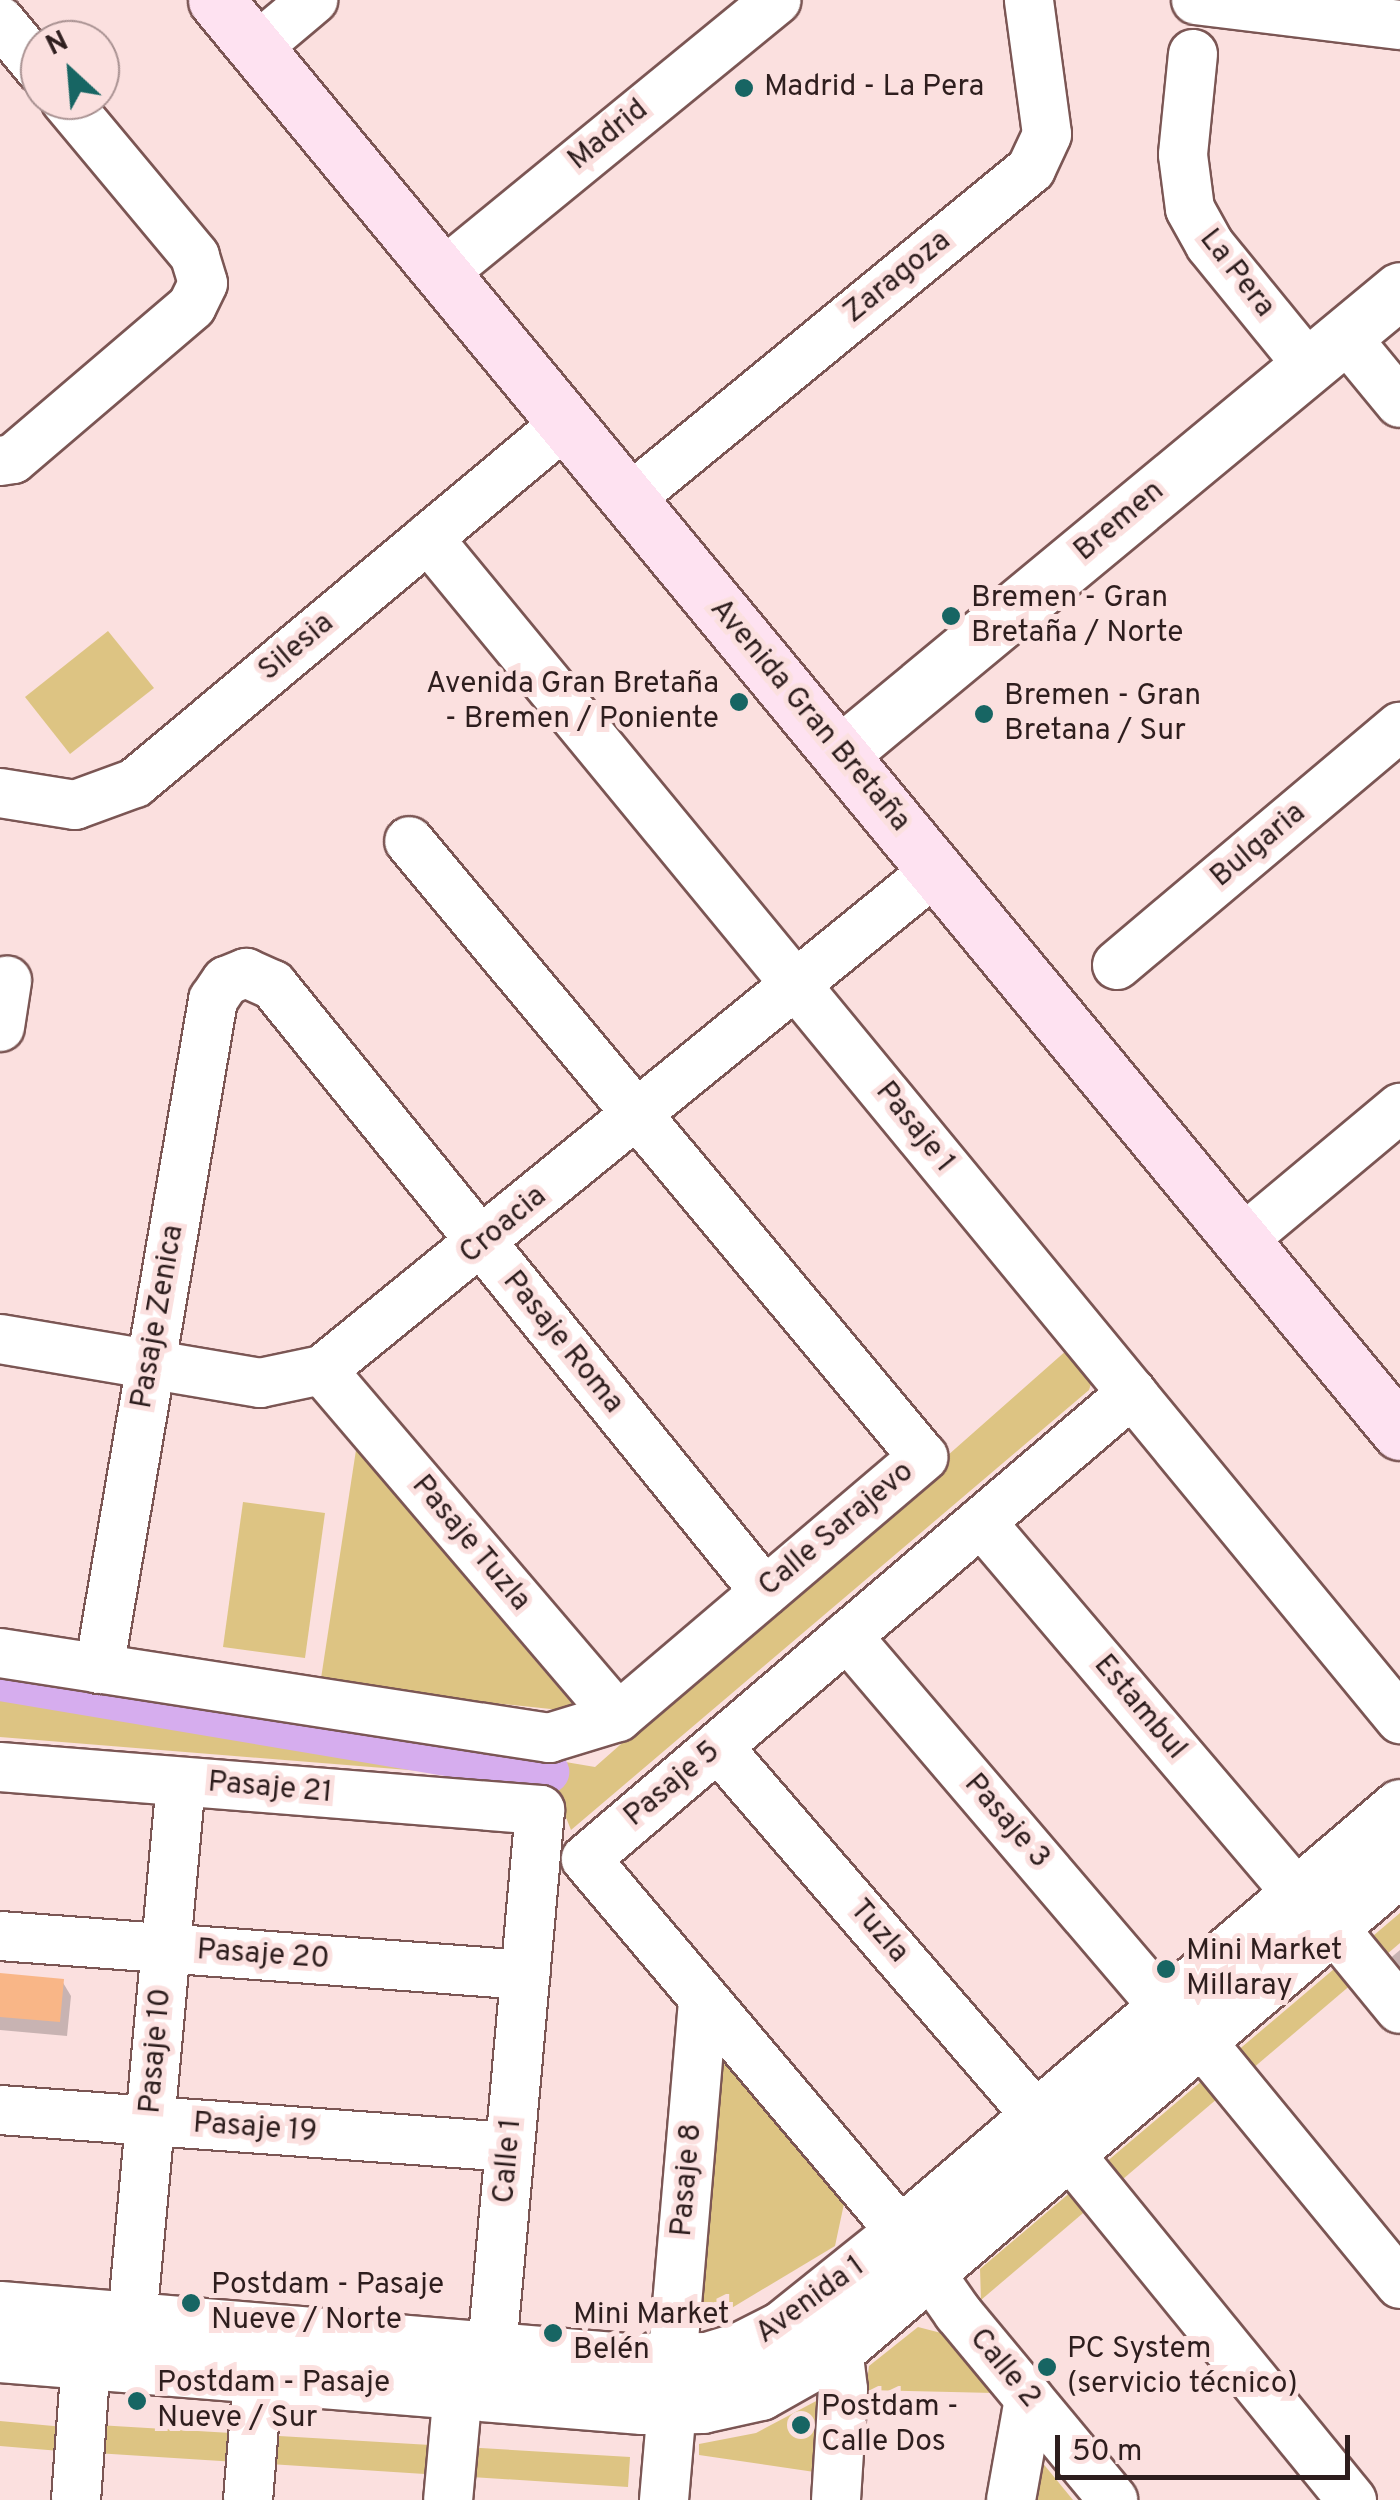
<!DOCTYPE html>
<meta charset="utf-8">
<style>
body{margin:0}
#map{position:relative;width:1400px;height:2500px;overflow:hidden;background:#fbe0df;font-family:Overpass,sans-serif}
div>[style]{position:absolute}
.green>*{inset:0;background:#ddc483}
.shadow>*{inset:0;background:#0003}
.canal>*{height:42px;margin:-21px;padding:0 21px;transform-origin:21px;border-radius:21px;background:#d6adee}
.building>*{inset:0;background:#f9b687}
.roads{filter:drop-shadow(2px 0 #7b5654) drop-shadow(-2px 0 #7b5654) drop-shadow(0 2px #7b5654) drop-shadow(0 -2px #7b5654)}
.minor>*{height:48px;margin:-24px;padding:0 24px;transform-origin:24px;border-radius:24px;background:#fff}
.tertiary>*{height:55px;margin:-27.5px;padding:0 27.5px;transform-origin:27.5px;border-radius:27.5px;background:#fff}
.secondary>*{height:55px;margin:-27.5px;padding:0 27.5px;transform-origin:27.5px;border-radius:27.5px;background:#fee2f1}
.dots>*{width:28px;height:28px;translate:-50% -50%;box-sizing:border-box;border:5px solid #fbe0df;border-radius:50%}
span{translate:-50% -50%;white-space:nowrap;text-align:center;line-height:1.15;-webkit-text-stroke:10px #fbe0df;paint-order:stroke}
.poi-label{font-size:30px;color:#2e1e1e}
.left{translate:0 -50%;text-align:left}
.right{translate:-100% -50%;text-align:right}
.street-label{font-size:30px;color:#2e1e1e}
.north{position:absolute;left:20px;top:20px;width:100px;height:100px;box-sizing:border-box;background:#fbe0df;border:2px solid #a99292;border-radius:50%;rotate:334deg;font-size:28px;font-weight:700;line-height:40px;text-align:center;color:#2e1e1e}
.north::after{content:'';display:block;margin:auto;width:35px;height:45px;background:#176563;clip-path:polygon(50% 0,100% 100%,50% 72%,0 100%)}
.scale{position:absolute;left:1055px;top:2435px;width:295px;height:45px;box-sizing:border-box;border:5px solid #2e1e1e;border-top:0;padding-left:12px;font-size:30px;line-height:35px;white-space:nowrap;color:#2e1e1e;-webkit-text-stroke:8px #fbe0df;paint-order:stroke}
</style>
<div id="map">
<div class="green">
<i style="clip-path:polygon(108px 631px,154px 688px,70px 754px,25px 697px)"></i>
<i style="clip-path:polygon(1076px 1342px,1096px 1369px,1089px 1390px,571px 1830px,557px 1795px,507px 1778px,0 1737px,0 1666px,595px 1767px)"></i>
<i style="clip-path:polygon(356px 1450px,579px 1712px,320px 1685px)"></i>
<i style="clip-path:polygon(243px 1502px,325px 1513px,305px 1658px,223px 1647px)"></i>
<i style="clip-path:polygon(1400px 1913px,1400px 1943px,981px 2300px,980px 2269px)"></i>
<i style="clip-path:polygon(718px 2051px,845px 2199px,835px 2246px,720px 2315px,696px 2317px)"></i>
<i style="clip-path:polygon(918px 2327px,945px 2334px,994px 2393px,866px 2390px,869px 2366px)"></i>
<i style="clip-path:polygon(835px 2391px,828px 2474px,699px 2455px,699px 2444px,756px 2433px)"></i>
<i style="clip-path:polygon(0 2421px,64px 2427px,60px 2451px,0 2446px)"></i>
<i style="clip-path:polygon(81px 2424px,630px 2457px,628px 2487px,80px 2452px)"></i>
<i style="clip-path:polygon(1041px 2461px,1073px 2500px,1038px 2500px)"></i>
</div>
<div class="shadow">
<i style="clip-path:polygon(1400px 1950px,1400px 1981px,1387px 1961px)"></i>
<i style="clip-path:polygon(0 1975px,62px 1981px,71px 1996px,67px 2036px,0 2030px)"></i>
</div>
<div class="canal">
<i style="left:0;top:1680px;width:556px;rotate:9.53deg"></i>
</div>
<div class="building">
<i style="clip-path:polygon(0 1973px,64px 1979px,60px 2022px,0 2017px)"></i>
</div>
<div class="roads">
<div class="minor">
<i style="left:1196px;top:0;width:206px;rotate:7deg"></i>
<i style="left:0;top:21px;width:62px;rotate:50.2deg"></i>
<i style="left:256px;top:48px;width:75px;rotate:-40.1deg"></i>
<i style="left:1193px;top:54px;width:101px;rotate:95.7deg"></i>
<i style="left:1183px;top:155px;width:54px;rotate:82.6deg"></i>
<i style="left:1190px;top:209px;width:41px;rotate:60.9deg"></i>
<i style="left:1210px;top:245px;width:155px;rotate:50.8deg"></i>
<i style="left:443px;top:273px;width:431px;rotate:-39.3deg"></i>
<i style="left:1344px;top:335px;width:88px;rotate:50.5deg"></i>
<i style="left:0;top:461px;width:13px;rotate:-9deg"></i>
<i style="left:13px;top:459px;width:235px;rotate:-40.5deg"></i>
<i style="left:192px;top:306px;width:25px;rotate:-64deg"></i>
<i style="left:203px;top:283px;width:28px;rotate:-107deg"></i>
<i style="left:195px;top:256px;width:203px;rotate:-129.8deg"></i>
<i style="left:629px;top:499px;width:520px;rotate:-39.38deg"></i>
<i style="left:1031px;top:169px;width:38px;rotate:-65deg"></i>
<i style="left:1047px;top:134px;width:135px;rotate:-97.7deg"></i>
<i style="left:428px;top:538px;width:1530px;rotate:50.54deg"></i>
<i style="left:0;top:793px;width:76px;rotate:9.1deg"></i>
<i style="left:75px;top:805px;width:64px;rotate:-20.1deg"></i>
<i style="left:135px;top:783px;width:563px;rotate:-39.88deg"></i>
<i style="left:1117px;top:965px;width:370px;rotate:-40.1deg"></i>
<i style="left:0;top:1027px;width:47px;rotate:-81.3deg"></i>
<i style="left:1242px;top:1240px;width:206px;rotate:-39.9deg"></i>
<i style="left:0;top:1339px;width:264px;rotate:9.6deg"></i>
<i style="left:260px;top:1383px;width:63px;rotate:-11.8deg"></i>
<i style="left:322px;top:1370px;width:792px;rotate:-39.16deg"></i>
<i style="left:322px;top:1370px;width:456px;rotate:49.5deg"></i>
<i style="left:981px;top:1522px;width:489px;rotate:49.6deg"></i>
<i style="left:847px;top:1636px;width:489px;rotate:49.5deg"></i>
<i style="left:0;top:1653px;width:556px;rotate:8.8deg"></i>
<i style="left:549px;top:1738px;width:72px;rotate:-16.9deg"></i>
<i style="left:618px;top:1717px;width:401px;rotate:-40.4deg"></i>
<i style="left:923px;top:1457px;width:802px;rotate:-129.84deg"></i>
<i style="left:99px;top:1669px;width:679px;rotate:-80.33deg"></i>
<i style="left:213px;top:1000px;width:23px;rotate:-56deg"></i>
<i style="left:226px;top:981px;width:22px;rotate:-22deg"></i>
<i style="left:246px;top:973px;width:30px;rotate:24deg"></i>
<i style="left:273px;top:985px;width:781px;rotate:50.97deg"></i>
<i style="left:718px;top:1747px;width:489px;rotate:49.2deg"></i>
<i style="left:0;top:1767px;width:542px;rotate:4.55deg"></i>
<i style="left:540px;top:1810px;width:541px;rotate:95.09deg"></i>
<i style="left:492px;top:2349px;width:54px;rotate:129deg"></i>
<i style="left:458px;top:2391px;width:109px;rotate:95.2deg"></i>
<i style="left:586px;top:1859px;width:490px;rotate:49.8deg"></i>
<i style="left:902px;top:2233px;width:98px;rotate:55deg"></i>
<i style="left:958px;top:2313px;width:243px;rotate:50.3deg"></i>
<i style="left:586px;top:1859px;width:718px;rotate:-40.48deg"></i>
<i style="left:1332px;top:1926px;width:107px;rotate:50.7deg"></i>
<i style="left:0;top:1936px;width:527px;rotate:4.24deg"></i>
<i style="left:1199px;top:2039px;width:317px;rotate:50.6deg"></i>
<i style="left:0;top:2110px;width:511px;rotate:4.15deg"></i>
<i style="left:1067px;top:2151px;width:451px;rotate:50.8deg"></i>
<i style="left:132px;top:2320px;width:540px;rotate:-84.8deg"></i>
<i style="left:672px;top:2363px;width:366px;rotate:-85.1deg"></i>
<i style="left:76px;top:2500px;width:139px;rotate:-85.9deg"></i>
<i style="left:248px;top:2500px;width:125px;rotate:-85.4deg"></i>
<i style="left:664px;top:2500px;width:93px;rotate:-85.1deg"></i>
<i style="left:836px;top:2500px;width:111px;rotate:-86.4deg"></i>
<i style="left:843px;top:2389px;width:41px;rotate:-97deg"></i>
<i style="left:1011px;top:2500px;width:103px;rotate:-79.9deg"></i>
</div>
<div class="tertiary">
<i style="left:840px;top:754px;width:727px;rotate:-39.64deg"></i>
<i style="left:0;top:2309px;width:627px;rotate:4.76deg"></i>
<i style="left:625px;top:2361px;width:82px;rotate:-0.7deg"></i>
<i style="left:707px;top:2360px;width:34px;rotate:-17deg"></i>
<i style="left:740px;top:2350px;width:47px;rotate:-26.6deg"></i>
<i style="left:782px;top:2329px;width:154px;rotate:-38.7deg"></i>
<i style="left:902px;top:2233px;width:655px;rotate:-40.54deg"></i>
<i style="left:0;top:2354px;width:644px;rotate:4.63deg"></i>
<i style="left:642px;top:2406px;width:60px;rotate:-1deg"></i>
<i style="left:702px;top:2405px;width:59px;rotate:-12.6deg"></i>
<i style="left:760px;top:2392px;width:90px;rotate:-29.4deg"></i>
<i style="left:838px;top:2348px;width:740px;rotate:-40.56deg"></i>
</div>
<div class="secondary">
<i style="left:216px;top:0;width:1858px;rotate:50.42deg"></i>
</div>
</div>
<div class="dots">
<i style="left:744px;top:88px;background:#176563"></i>
<i style="left:951px;top:616px;background:#176563"></i>
<i style="left:739px;top:702px;background:#176563"></i>
<i style="left:984px;top:714px;background:#176563"></i>
<i style="left:1166px;top:1969px;background:#176563"></i>
<i style="left:191px;top:2303px;background:#176563"></i>
<i style="left:553px;top:2333px;background:#176563"></i>
<i style="left:1047px;top:2367px;background:#176563"></i>
<i style="left:137px;top:2401px;background:#176563"></i>
<i style="left:801px;top:2425px;background:#176563"></i>
</div>
<div class="poi-label">
<span class="left" style="left:764px;top:88px">Madrid - La Pera</span>
<span class="left" style="left:971px;top:616px">Bremen - Gran<br>Bretaña / Norte</span>
<span class="right" style="left:719px;top:702px">Avenida Gran Bretaña<br>- Bremen / Poniente</span>
<span class="left" style="left:1004px;top:714px">Bremen - Gran<br>Bretana / Sur</span>
<span class="left" style="left:1186px;top:1969px">Mini Market<br>Millaray</span>
<span class="left" style="left:211px;top:2303px">Postdam - Pasaje<br>Nueve / Norte</span>
<span class="left" style="left:573px;top:2333px">Mini Market<br>Belén</span>
<span class="left" style="left:1067px;top:2367px">PC System<br>(servicio técnico)</span>
<span class="left" style="left:157px;top:2401px">Postdam - Pasaje<br>Nueve / Sur</span>
<span class="left" style="left:821px;top:2425px">Postdam -<br>Calle Dos</span>
</div>
<div class="street-label">
<span style="left:609px;top:136px;rotate:-39deg">Madrid</span>
<span style="left:1236px;top:274px;rotate:52deg">La Pera</span>
<span style="left:898px;top:278px;rotate:-39deg">Zaragoza</span>
<span style="left:1120px;top:522px;rotate:-40deg">Bremen</span>
<span style="left:297px;top:648px;rotate:-40deg">Silesia</span>
<span style="left:809px;top:716px;rotate:50deg">Avenida Gran Bretaña</span>
<span style="left:1259px;top:846px;rotate:-40deg">Bulgaria</span>
<span style="left:914px;top:1128px;rotate:51deg">Pasaje 1</span>
<span style="left:504px;top:1226px;rotate:-40deg">Croacia</span>
<span style="left:159px;top:1317px;rotate:-80deg">Pasaje Zenica</span>
<span style="left:562px;top:1343px;rotate:51deg">Pasaje Roma</span>
<span style="left:837px;top:1530px;rotate:-40deg">Calle Sarajevo</span>
<span style="left:470px;top:1544px;rotate:50deg">Pasaje Tuzla</span>
<span style="left:1139px;top:1708px;rotate:50deg">Estambul</span>
<span style="left:673px;top:1785px;rotate:-40deg">Pasaje 5</span>
<span style="left:270px;top:1789px;rotate:5deg">Pasaje 21</span>
<span style="left:1006px;top:1822px;rotate:49deg">Pasaje 3</span>
<span style="left:878px;top:1932px;rotate:49deg">Tuzla</span>
<span style="left:263px;top:1956px;rotate:4deg">Pasaje 20</span>
<span style="left:157px;top:2051px;rotate:-85deg">Pasaje 10</span>
<span style="left:255px;top:2129px;rotate:4deg">Pasaje 19</span>
<span style="left:509px;top:2161px;rotate:-85deg">Calle 1</span>
<span style="left:688px;top:2180px;rotate:-85deg">Pasaje 8</span>
<span style="left:811px;top:2301px;rotate:-36deg">Avenida 1</span>
<span style="left:1004px;top:2369px;rotate:50deg">Calle 2</span>
</div>
<div class="north">N</div>
<div class="scale">50 m</div>
</div>
